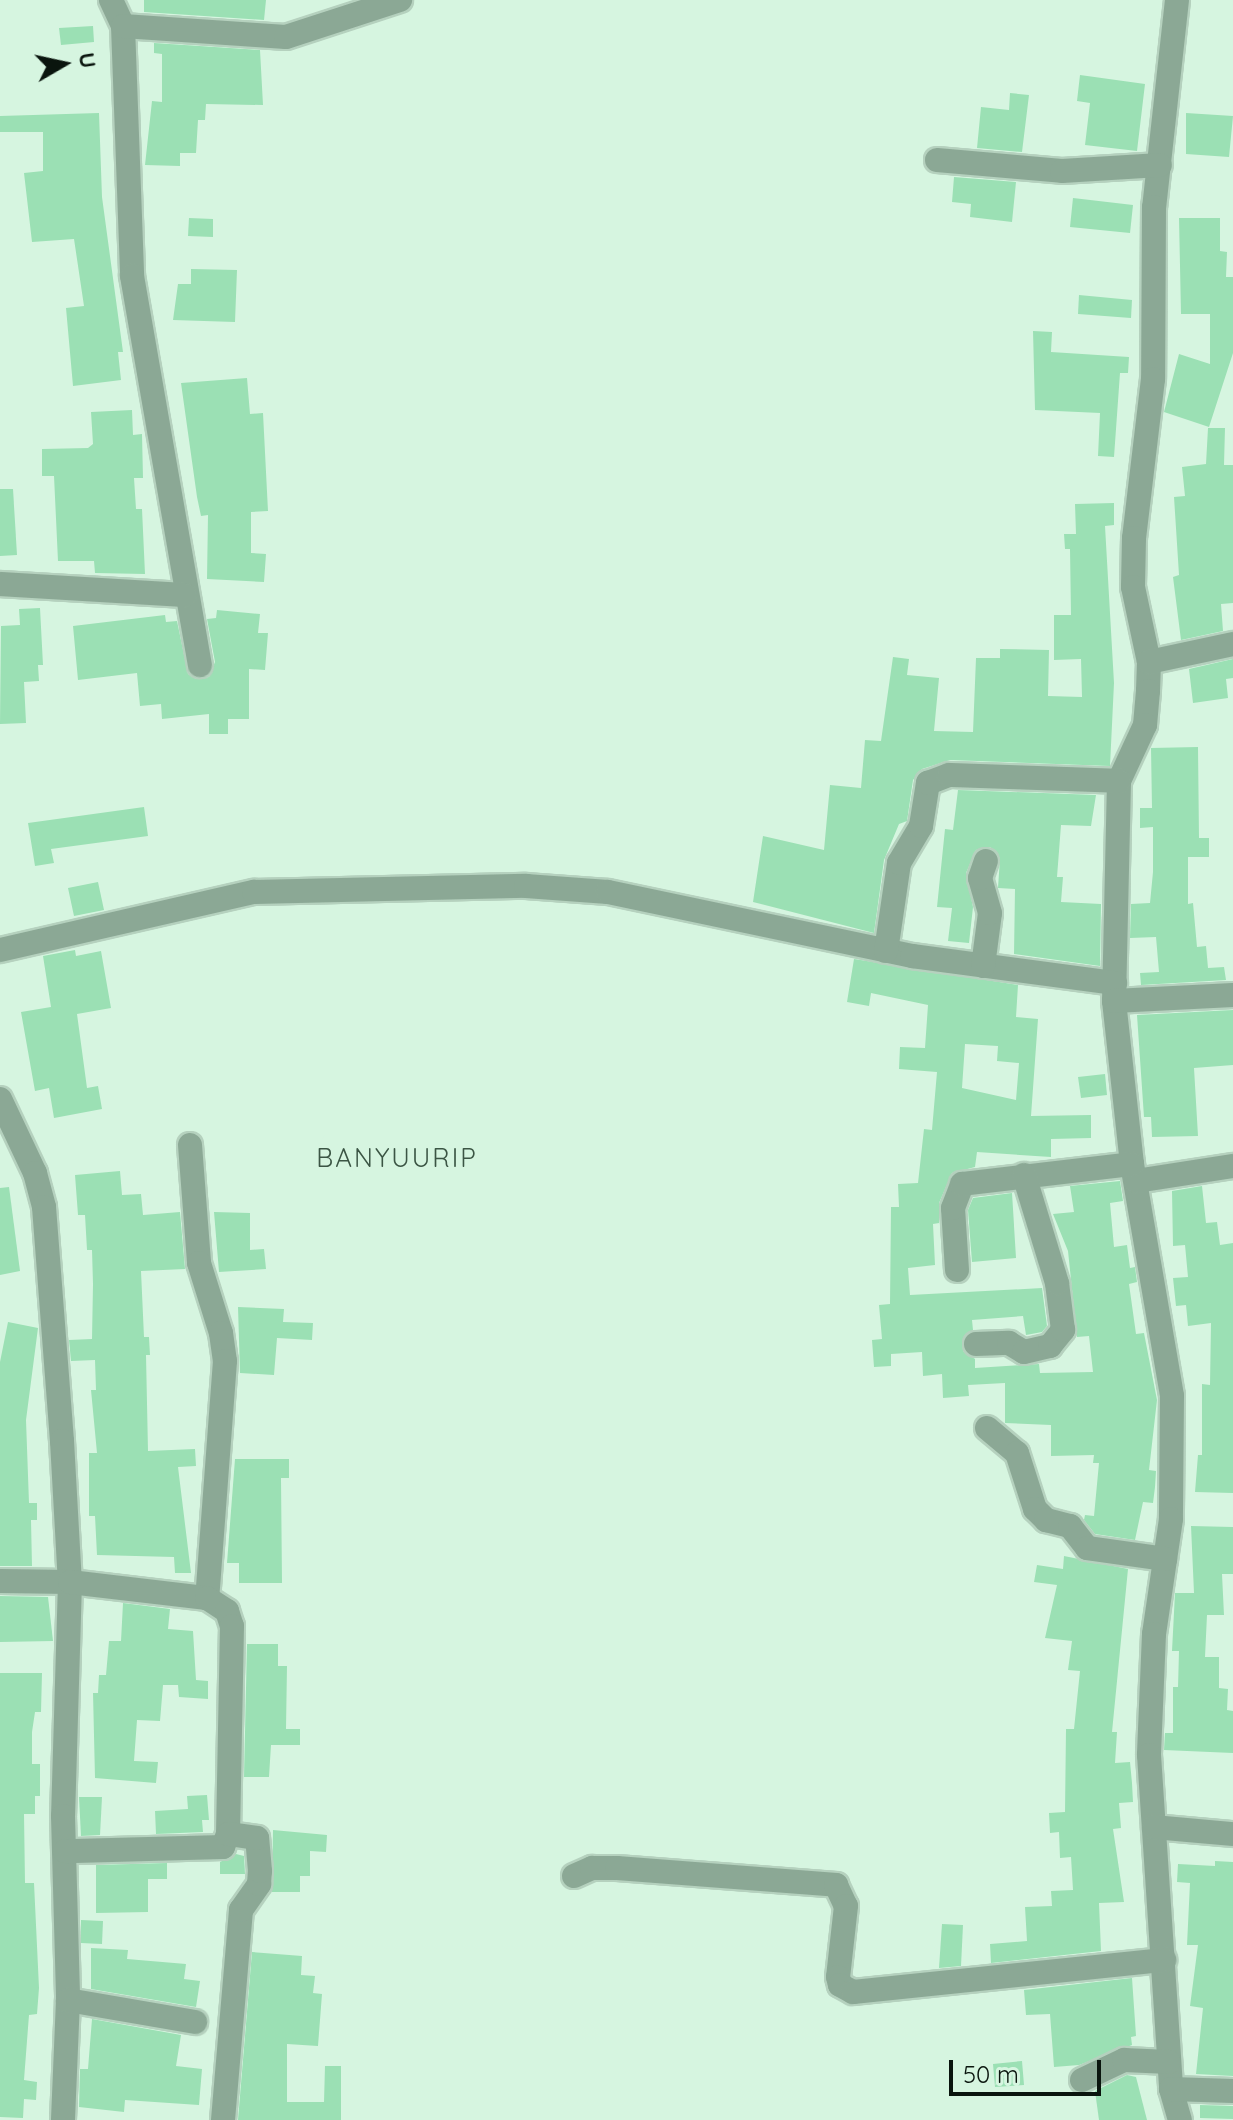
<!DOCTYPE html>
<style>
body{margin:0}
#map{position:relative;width:1233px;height:2120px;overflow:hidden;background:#d6f5e0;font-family:Quicksand,sans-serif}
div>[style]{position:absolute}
.building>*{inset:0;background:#9be0b4}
.roads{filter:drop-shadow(2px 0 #b5d1be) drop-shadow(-2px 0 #b5d1be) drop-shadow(0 2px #b5d1be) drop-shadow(0 -2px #b5d1be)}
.minor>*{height:24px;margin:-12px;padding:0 12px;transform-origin:12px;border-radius:12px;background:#8ba895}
span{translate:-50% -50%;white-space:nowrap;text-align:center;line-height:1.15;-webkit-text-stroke:8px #d6f5e0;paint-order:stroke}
.quarter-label{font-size:26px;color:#3b5544;letter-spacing:2px}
.north{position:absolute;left:24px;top:24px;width:80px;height:80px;-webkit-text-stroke:6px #d6f5e0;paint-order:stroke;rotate:81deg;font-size:22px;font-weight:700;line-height:32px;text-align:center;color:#0a150e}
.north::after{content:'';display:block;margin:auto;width:28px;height:36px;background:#0a150e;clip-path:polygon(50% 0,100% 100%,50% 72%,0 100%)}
.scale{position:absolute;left:949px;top:2060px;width:152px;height:36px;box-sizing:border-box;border:4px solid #0a150e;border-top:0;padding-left:10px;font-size:24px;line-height:28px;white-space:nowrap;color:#0a150e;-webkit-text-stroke:6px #d6f5e0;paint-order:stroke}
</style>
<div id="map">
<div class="building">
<i style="clip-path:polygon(144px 0,266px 0,264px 20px,144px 12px)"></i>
<i style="clip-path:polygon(93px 26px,94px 42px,61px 45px,59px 28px)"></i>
<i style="clip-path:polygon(154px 43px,260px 50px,263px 105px,206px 104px,205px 120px,198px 120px,196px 153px,180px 153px,180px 166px,145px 165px,152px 101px,162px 102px,162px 54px,154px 53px)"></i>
<i style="clip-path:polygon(1080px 75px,1145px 84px,1137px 151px,1085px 145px,1090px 103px,1077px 101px)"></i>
<i style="clip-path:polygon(1010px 93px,1029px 95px,1022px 152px,977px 148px,981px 107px,1009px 110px)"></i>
<i style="clip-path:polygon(99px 113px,102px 197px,123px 352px,118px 352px,121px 380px,73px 386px,66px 308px,84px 306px,74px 239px,32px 242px,24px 173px,43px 171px,43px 132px,0 132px,0 116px)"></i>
<i style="clip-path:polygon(1186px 113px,1233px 116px,1229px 157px,1186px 154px)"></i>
<i style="clip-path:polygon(954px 177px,1016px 182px,1012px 222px,970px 217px,971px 204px,952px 202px)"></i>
<i style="clip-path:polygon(1073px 198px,1133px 205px,1130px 233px,1070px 227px)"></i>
<i style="clip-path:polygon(189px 218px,213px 219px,213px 237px,188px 236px)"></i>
<i style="clip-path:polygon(1179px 218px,1220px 218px,1220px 251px,1227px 252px,1226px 277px,1233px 277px,1233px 353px,1209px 427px,1164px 412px,1179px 354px,1210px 364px,1210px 314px,1181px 314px)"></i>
<i style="clip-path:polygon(191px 269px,237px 270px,235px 322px,173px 320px,178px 284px,191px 284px)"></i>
<i style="clip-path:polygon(1079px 295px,1132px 300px,1131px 318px,1078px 314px)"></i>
<i style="clip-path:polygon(1033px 331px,1052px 332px,1051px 352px,1129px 357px,1128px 373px,1120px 373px,1114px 457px,1098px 456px,1100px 413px,1035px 410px)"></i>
<i style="clip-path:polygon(247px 378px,250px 414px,263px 413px,268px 511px,251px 512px,251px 553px,266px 554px,264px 582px,207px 579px,208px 515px,201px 516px,197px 497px,181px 383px)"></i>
<i style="clip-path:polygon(132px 410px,133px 435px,142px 434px,143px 478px,134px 478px,136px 509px,142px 509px,145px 574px,95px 573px,94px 561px,58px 561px,54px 476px,42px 476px,42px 449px,88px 448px,93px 444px,91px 412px)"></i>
<i style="clip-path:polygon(1208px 428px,1225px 428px,1224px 465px,1233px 465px,1233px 603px,1221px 604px,1223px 631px,1181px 640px,1173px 577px,1179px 575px,1174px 497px,1185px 496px,1182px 467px,1206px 464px)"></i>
<i style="clip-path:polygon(0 489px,13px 489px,17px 555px,0 556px)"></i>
<i style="clip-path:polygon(1114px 503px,1114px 525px,1105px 526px,1114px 683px,1110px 766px,950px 760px,922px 769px,913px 780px,907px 821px,899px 824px,884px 860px,874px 933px,753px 902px,763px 836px,824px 850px,830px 785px,861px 788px,865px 740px,881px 741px,893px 657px,909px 659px,907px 675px,939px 678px,934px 731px,973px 732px,976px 658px,1000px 658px,1000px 649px,1049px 650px,1048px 696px,1082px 697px,1081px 659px,1054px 660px,1054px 615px,1071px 615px,1070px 549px,1065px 549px,1064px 534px,1076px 534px,1075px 504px)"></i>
<i style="clip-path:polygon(40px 608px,43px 665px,38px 665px,39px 681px,24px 682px,26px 723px,0 724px,1px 626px,20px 625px,19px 609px)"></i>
<i style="clip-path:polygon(217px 610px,260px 614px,258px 633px,268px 633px,265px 670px,249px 669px,249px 719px,228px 719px,228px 734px,209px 734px,209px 714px,162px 719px,161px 704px,140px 706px,137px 673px,78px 680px,73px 626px,165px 615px,166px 622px,177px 621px,188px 674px,196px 679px,209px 677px,215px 662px,207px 619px,216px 618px)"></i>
<i style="clip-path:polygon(1233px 659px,1233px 678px,1226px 679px,1228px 698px,1193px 703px,1189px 669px)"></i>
<i style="clip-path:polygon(1198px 747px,1199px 838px,1209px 838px,1209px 857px,1188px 857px,1188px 904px,1193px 903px,1197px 947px,1206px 946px,1208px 968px,1224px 967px,1226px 980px,1141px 985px,1140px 973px,1159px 972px,1156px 937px,1130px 938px,1131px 904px,1150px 903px,1153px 872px,1153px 827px,1140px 828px,1140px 808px,1152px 808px,1151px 748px)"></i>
<i style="clip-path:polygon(958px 790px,1096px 795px,1091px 826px,1061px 825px,1057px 877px,1063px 877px,1061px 902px,1101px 904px,1100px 966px,1014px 954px,1015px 889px,998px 888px,1000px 858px,990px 847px,976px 850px,966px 873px,973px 907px,969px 943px,948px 941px,952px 908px,937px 907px,945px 829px,953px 830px)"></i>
<i style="clip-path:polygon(144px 807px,148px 836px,51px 849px,54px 863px,35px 866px,28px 823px)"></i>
<i style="clip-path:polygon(98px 882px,104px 910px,74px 916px,68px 888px)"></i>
<i style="clip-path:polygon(75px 950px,76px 956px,101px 951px,111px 1008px,77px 1014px,87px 1088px,98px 1086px,102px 1109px,54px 1118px,49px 1088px,35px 1091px,21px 1012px,51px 1007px,43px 956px)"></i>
<i style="clip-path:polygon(evenodd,854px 959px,1018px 985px,1016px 1017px,1038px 1019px,1031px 1116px,1091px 1115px,1091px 1138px,1051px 1139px,1051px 1157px,977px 1152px,975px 1167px,952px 1173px,939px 1203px,939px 1223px,933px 1224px,935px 1265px,908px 1268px,910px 1295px,1042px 1288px,1047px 1326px,1042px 1332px,1026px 1335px,1023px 1316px,972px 1320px,973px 1330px,963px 1338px,963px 1351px,975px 1359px,975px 1368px,1039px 1364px,1040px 1373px,1093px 1372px,1089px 1336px,1077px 1337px,1068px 1251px,1053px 1214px,1074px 1212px,1070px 1186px,1120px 1181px,1123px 1201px,1110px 1203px,1114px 1247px,1127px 1245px,1130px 1268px,1135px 1267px,1137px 1282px,1129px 1284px,1136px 1334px,1144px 1333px,1157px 1400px,1149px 1470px,1156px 1471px,1155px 1487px,1153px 1503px,1143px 1502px,1135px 1540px,1095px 1534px,1084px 1520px,1085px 1515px,1094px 1516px,1099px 1463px,1093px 1463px,1094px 1455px,1051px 1456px,1051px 1425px,1005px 1423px,1005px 1383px,968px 1385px,969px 1396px,943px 1398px,942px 1374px,923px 1376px,922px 1352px,891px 1354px,891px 1366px,874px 1367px,872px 1340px,882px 1339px,879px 1305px,890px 1304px,891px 1207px,899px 1207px,898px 1184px,918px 1183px,924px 1129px,932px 1130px,937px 1072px,899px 1069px,900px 1047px,925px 1048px,928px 1005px,871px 993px,869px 1006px,847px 1002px,854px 959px,965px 1044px,998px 1046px,997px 1061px,1019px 1063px,1016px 1100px,962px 1088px,965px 1044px)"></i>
<i style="clip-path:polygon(1233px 1010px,1233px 1065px,1194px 1068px,1198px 1136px,1152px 1137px,1151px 1117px,1144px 1117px,1137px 1015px)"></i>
<i style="clip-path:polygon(1105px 1074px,1107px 1095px,1081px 1098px,1078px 1077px)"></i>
<i style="clip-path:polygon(120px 1171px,122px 1195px,141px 1194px,143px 1215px,180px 1212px,185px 1269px,141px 1271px,144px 1337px,149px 1337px,150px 1355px,146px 1355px,148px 1451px,195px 1449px,196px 1466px,178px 1467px,191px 1573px,175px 1573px,174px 1557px,97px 1555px,95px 1516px,89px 1516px,89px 1453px,97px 1453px,91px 1390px,96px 1390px,95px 1360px,71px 1361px,69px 1340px,92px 1339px,93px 1284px,92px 1250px,87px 1250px,85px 1215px,78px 1215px,75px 1175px)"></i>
<i style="clip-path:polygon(1202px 1186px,1206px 1223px,1217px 1222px,1220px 1245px,1233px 1243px,1233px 1493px,1195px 1492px,1198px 1455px,1202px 1455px,1202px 1384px,1210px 1385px,1211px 1323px,1188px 1326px,1186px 1305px,1176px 1306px,1173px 1278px,1188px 1277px,1185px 1245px,1173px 1246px,1172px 1191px)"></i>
<i style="clip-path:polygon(9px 1187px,20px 1271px,0 1275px,0 1188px)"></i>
<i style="clip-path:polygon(1012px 1193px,1016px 1258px,972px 1262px,968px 1210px,973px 1198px)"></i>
<i style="clip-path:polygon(214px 1212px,250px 1213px,250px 1250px,264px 1249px,266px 1269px,219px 1272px)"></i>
<i style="clip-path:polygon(238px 1307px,284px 1309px,283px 1322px,313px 1323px,312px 1340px,277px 1338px,274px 1375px,240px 1373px)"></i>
<i style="clip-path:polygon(8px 1322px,38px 1328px,26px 1420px,29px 1503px,37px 1503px,37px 1520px,31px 1520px,32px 1566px,0 1566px,0 1362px)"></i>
<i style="clip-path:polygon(235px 1459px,289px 1459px,289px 1478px,281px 1478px,282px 1583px,239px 1583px,239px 1563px,227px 1563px)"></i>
<i style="clip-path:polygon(1191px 1526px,1233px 1527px,1233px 1574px,1222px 1574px,1224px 1615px,1207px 1615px,1205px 1657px,1219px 1657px,1219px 1688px,1228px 1689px,1227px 1710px,1233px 1711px,1233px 1753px,1164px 1750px,1165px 1733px,1173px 1733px,1173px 1687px,1178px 1687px,1179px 1651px,1172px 1651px,1175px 1593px,1194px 1593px)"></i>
<i style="clip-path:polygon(1064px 1556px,1128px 1569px,1112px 1732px,1117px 1732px,1115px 1763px,1130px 1762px,1132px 1783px,1133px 1802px,1119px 1803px,1121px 1828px,1113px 1829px,1124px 1902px,1099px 1903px,1101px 1951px,991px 1963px,990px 1944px,1027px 1941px,1025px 1907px,1052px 1906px,1051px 1891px,1073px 1890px,1071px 1857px,1060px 1858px,1059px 1832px,1050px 1833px,1049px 1813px,1065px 1812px,1066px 1729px,1074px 1729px,1080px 1671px,1068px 1670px,1072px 1641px,1045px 1638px,1057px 1585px,1034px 1582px,1037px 1565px,1063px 1569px)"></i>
<i style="clip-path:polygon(0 1596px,48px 1597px,53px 1641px,0 1642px)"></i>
<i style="clip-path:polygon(123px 1603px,170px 1609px,168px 1629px,193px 1631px,196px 1680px,208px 1681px,208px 1699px,179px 1697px,178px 1685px,163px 1685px,160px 1721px,137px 1720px,134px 1761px,158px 1762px,156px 1783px,95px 1778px,93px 1693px,98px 1693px,99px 1675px,106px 1675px,109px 1641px,121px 1641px)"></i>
<i style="clip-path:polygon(247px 1644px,278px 1644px,278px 1666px,287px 1666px,286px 1729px,300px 1729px,300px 1745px,271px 1745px,269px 1777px,244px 1777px)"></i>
<i style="clip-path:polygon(0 1673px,42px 1673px,41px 1712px,35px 1712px,32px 1732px,32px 1764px,40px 1764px,40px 1796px,35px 1796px,35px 1814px,24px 1814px,25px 1883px,34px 1883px,39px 1988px,37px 2014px,29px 2015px,24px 2080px,37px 2082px,36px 2100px,24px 2099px,23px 2118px,0 2117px)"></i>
<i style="clip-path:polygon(207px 1795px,209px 1820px,202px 1820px,203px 1832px,156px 1834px,155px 1811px,188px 1809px,187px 1796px)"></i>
<i style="clip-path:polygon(79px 1797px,102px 1797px,100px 1835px,81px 1836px)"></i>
<i style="clip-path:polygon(273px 1830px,327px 1835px,326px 1852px,310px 1851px,310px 1876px,300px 1876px,300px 1892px,272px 1892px)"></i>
<i style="clip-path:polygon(236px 1854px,244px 1856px,245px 1874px,220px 1874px,220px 1862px)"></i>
<i style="clip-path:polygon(1215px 1861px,1233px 1862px,1233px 2076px,1196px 2074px,1203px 2008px,1190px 2006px,1198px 1945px,1187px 1945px,1190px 1883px,1177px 1882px,1178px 1864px,1215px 1866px)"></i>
<i style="clip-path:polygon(167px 1863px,167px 1879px,148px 1879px,148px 1912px,96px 1913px,96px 1865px)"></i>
<i style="clip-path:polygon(81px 1920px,103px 1921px,102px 1944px,81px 1943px)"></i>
<i style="clip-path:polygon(942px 1924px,963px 1925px,961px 1966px,939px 1968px)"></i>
<i style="clip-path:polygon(91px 1948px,128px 1950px,127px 1959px,186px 1964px,184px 1979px,200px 1981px,196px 2007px,91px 1989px)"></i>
<i style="clip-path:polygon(252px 1952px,302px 1956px,301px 1975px,315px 1976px,313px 1993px,322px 1994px,318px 2046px,287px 2044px,287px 2102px,324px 2102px,325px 2066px,341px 2066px,341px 2120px,238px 2120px)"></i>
<i style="clip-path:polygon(1132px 1978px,1136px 2036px,1131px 2037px,1132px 2045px,1079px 2065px,1054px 2067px,1050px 2014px,1026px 2015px,1024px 1990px)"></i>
<i style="clip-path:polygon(92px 2019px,181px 2035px,176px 2066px,202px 2069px,199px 2105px,125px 2100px,124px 2112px,79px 2107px,80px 2069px,88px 2069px)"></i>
<i style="clip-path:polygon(1022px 2061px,1024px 2085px,995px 2087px,993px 2064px)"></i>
<i style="clip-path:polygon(1127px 2075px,1136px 2077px,1147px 2120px,1099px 2120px,1095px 2091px)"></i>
<i style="clip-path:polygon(1200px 2105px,1233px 2106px,1233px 2119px,1200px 2118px)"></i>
</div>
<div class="roads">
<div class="minor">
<i style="left:111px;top:0;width:29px;rotate:65deg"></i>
<i style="left:123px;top:26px;width:250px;rotate:87.9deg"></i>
<i style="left:132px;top:276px;width:395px;rotate:80.1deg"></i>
<i style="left:1177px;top:0;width:208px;rotate:96.3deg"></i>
<i style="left:1154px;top:207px;width:172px;rotate:90.3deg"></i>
<i style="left:1153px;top:379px;width:160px;rotate:96.8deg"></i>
<i style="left:1134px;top:538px;width:49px;rotate:91.2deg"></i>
<i style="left:1133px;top:587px;width:77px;rotate:78deg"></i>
<i style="left:1149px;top:662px;width:29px;rotate:92deg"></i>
<i style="left:1148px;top:691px;width:34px;rotate:95deg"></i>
<i style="left:1145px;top:725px;width:62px;rotate:114.9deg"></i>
<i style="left:1119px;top:781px;width:220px;rotate:91.3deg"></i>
<i style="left:1114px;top:1001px;width:164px;rotate:83.7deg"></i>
<i style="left:1132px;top:1164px;width:235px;rotate:80.2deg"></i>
<i style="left:1172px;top:1396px;width:123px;rotate:90.5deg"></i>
<i style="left:1171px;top:1519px;width:116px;rotate:98.4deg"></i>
<i style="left:1154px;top:1634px;width:121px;rotate:92.4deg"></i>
<i style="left:1149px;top:1755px;width:335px;rotate:86.2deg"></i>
<i style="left:1171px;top:2089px;width:32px;rotate:74deg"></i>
<i style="left:123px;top:26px;width:163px;rotate:3.9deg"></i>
<i style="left:286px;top:37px;width:120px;rotate:-18deg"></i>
<i style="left:937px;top:160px;width:125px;rotate:5deg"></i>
<i style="left:1062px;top:171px;width:98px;rotate:-3.5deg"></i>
<i style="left:0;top:584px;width:185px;rotate:3.4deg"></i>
<i style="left:1149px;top:662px;width:86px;rotate:-12.1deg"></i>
<i style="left:0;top:950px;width:261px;rotate:-12.9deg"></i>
<i style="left:254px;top:892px;width:272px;rotate:-1.3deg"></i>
<i style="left:526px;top:886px;width:82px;rotate:4.2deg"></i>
<i style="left:608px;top:892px;width:311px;rotate:11.9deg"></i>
<i style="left:912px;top:956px;width:205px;rotate:7.6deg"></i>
<i style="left:886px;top:951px;width:89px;rotate:-81.6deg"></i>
<i style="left:899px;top:863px;width:43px;rotate:-59.3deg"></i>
<i style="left:921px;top:826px;width:44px;rotate:-80.8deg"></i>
<i style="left:928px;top:783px;width:22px;rotate:-21deg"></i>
<i style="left:949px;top:775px;width:170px;rotate:2deg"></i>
<i style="left:983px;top:966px;width:53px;rotate:-82.5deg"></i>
<i style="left:990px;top:913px;width:36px;rotate:-106deg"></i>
<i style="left:980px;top:878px;width:18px;rotate:-71deg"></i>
<i style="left:1114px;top:1001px;width:119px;rotate:-2.9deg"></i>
<i style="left:0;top:1099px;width:82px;rotate:64.7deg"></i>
<i style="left:35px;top:1173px;width:35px;rotate:75deg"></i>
<i style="left:44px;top:1207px;width:235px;rotate:85.6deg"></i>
<i style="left:62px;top:1441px;width:141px;rotate:86.8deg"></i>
<i style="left:70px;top:1582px;width:234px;rotate:91.7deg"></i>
<i style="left:63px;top:1816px;width:184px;rotate:88.4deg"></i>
<i style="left:68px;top:2000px;width:120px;rotate:92.4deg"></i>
<i style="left:190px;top:1145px;width:118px;rotate:85.6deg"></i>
<i style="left:199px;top:1263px;width:73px;rotate:72.6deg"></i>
<i style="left:221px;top:1333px;width:28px;rotate:82deg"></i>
<i style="left:225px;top:1361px;width:238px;rotate:94.3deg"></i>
<i style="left:1136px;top:1181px;width:98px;rotate:-8.8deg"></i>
<i style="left:957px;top:1270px;width:62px;rotate:-93.7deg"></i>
<i style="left:953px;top:1208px;width:26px;rotate:-69deg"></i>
<i style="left:962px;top:1184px;width:171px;rotate:-6.7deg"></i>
<i style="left:976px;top:1344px;width:33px;rotate:-2deg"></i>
<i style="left:1009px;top:1343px;width:17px;rotate:31deg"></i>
<i style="left:1024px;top:1352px;width:27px;rotate:-13deg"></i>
<i style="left:1050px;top:1346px;width:21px;rotate:-51deg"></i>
<i style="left:1063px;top:1330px;width:47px;rotate:-97.3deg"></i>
<i style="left:1057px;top:1283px;width:113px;rotate:-107deg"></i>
<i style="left:987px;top:1428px;width:39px;rotate:40deg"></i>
<i style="left:1017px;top:1453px;width:59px;rotate:72.2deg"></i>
<i style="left:1035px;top:1509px;width:16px;rotate:45deg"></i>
<i style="left:1046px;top:1520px;width:25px;rotate:14deg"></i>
<i style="left:1070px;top:1526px;width:28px;rotate:52deg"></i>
<i style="left:1087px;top:1548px;width:79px;rotate:8deg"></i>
<i style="left:0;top:1581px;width:70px;rotate:0.8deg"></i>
<i style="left:70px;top:1582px;width:138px;rotate:6.7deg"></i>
<i style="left:207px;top:1598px;width:24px;rotate:33deg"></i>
<i style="left:227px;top:1611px;width:16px;rotate:72deg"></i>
<i style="left:232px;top:1626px;width:208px;rotate:91.1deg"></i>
<i style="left:228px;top:1834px;width:14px;rotate:111deg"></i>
<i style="left:223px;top:1847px;width:158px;rotate:178.5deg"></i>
<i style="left:1154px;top:1827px;width:79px;rotate:5.1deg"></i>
<i style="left:574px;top:1876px;width:20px;rotate:-24deg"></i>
<i style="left:592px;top:1868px;width:25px"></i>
<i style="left:617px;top:1868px;width:220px;rotate:4.4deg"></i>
<i style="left:836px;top:1885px;width:23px;rotate:65deg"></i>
<i style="left:846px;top:1906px;width:71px;rotate:96.4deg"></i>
<i style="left:838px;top:1977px;width:8px;rotate:76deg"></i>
<i style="left:840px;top:1985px;width:15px;rotate:28deg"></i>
<i style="left:853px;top:1992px;width:313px;rotate:-5.9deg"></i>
<i style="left:68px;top:2000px;width:129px;rotate:9.8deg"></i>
<i style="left:1082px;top:2080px;width:47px;rotate:-25.5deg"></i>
<i style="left:1124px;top:2060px;width:45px;rotate:2.5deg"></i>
<i style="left:1171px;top:2089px;width:62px;rotate:1.8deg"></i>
<i style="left:223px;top:2120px;width:211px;rotate:-85.1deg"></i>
<i style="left:241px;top:1910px;width:32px;rotate:-55deg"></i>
<i style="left:259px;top:1884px;width:13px;rotate:-86deg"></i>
<i style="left:260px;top:1871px;width:33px;rotate:-95deg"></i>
<i style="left:257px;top:1838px;width:29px;rotate:-172deg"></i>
</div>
</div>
<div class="quarter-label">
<span style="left:397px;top:1158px">BANYUURIP</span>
</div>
<div class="north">U</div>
<div class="scale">50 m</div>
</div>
